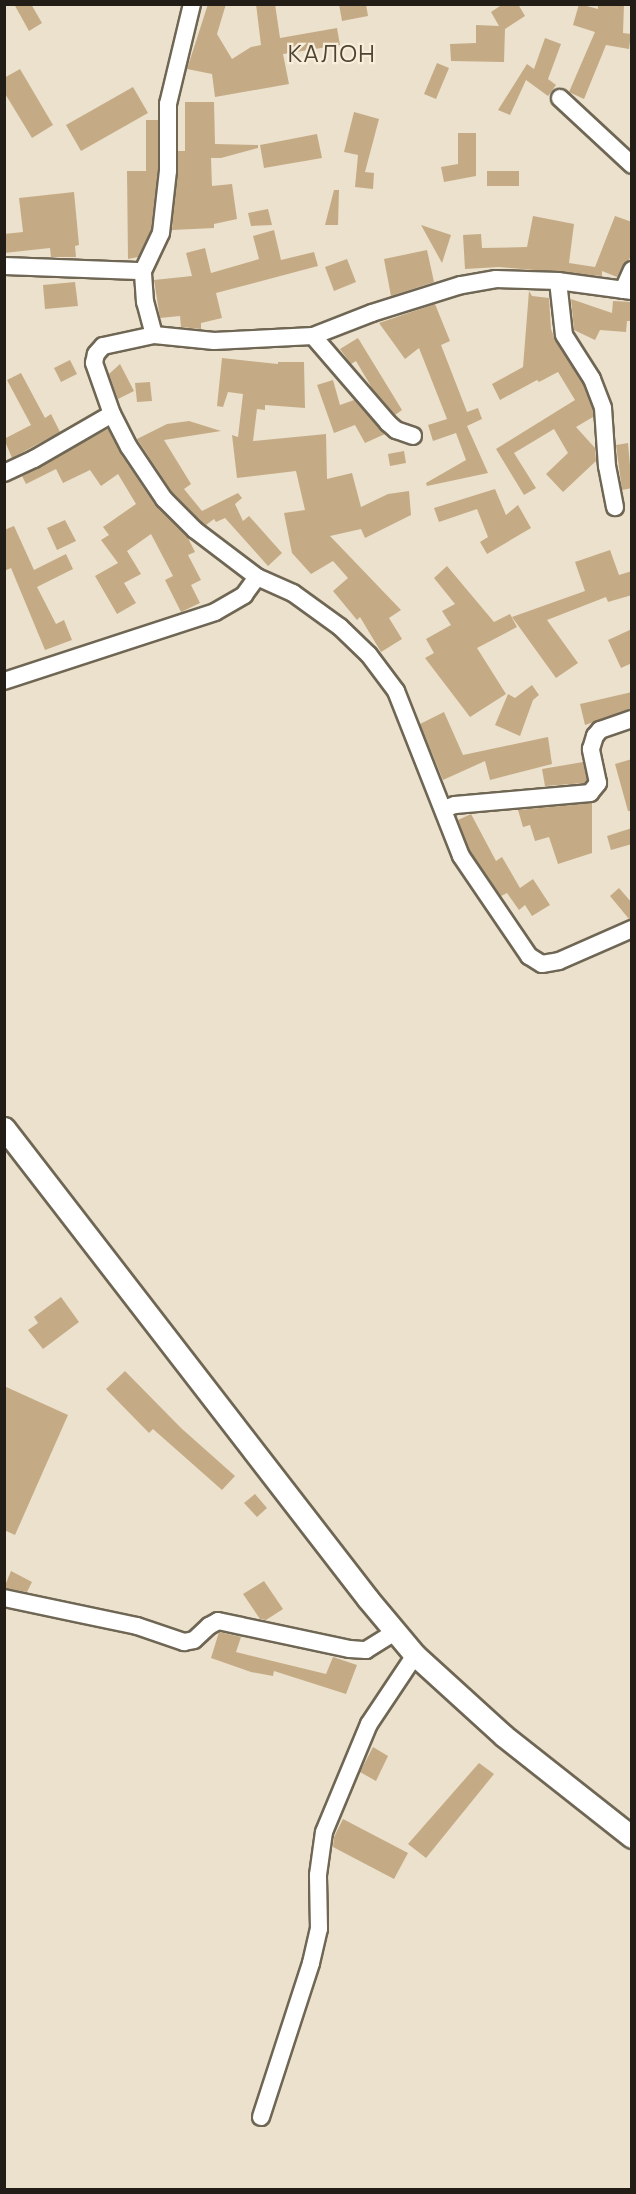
<!DOCTYPE html>
<meta charset="utf-8">
<style>
body{margin:0}
#map{position:relative;width:636px;height:2194px;overflow:hidden;background:#ebe1cd;font-family:Manrope,sans-serif}
div>[style]{position:absolute}
.building>*{inset:0;background:#c5ab85}
.roads{filter:drop-shadow(2px 0 #6f6654) drop-shadow(-2px 0 #6f6654) drop-shadow(0 2px #6f6654) drop-shadow(0 -2px #6f6654)}
.minor>*{height:16px;margin:-8px;padding:0 8px;transform-origin:8px;border-radius:8px;background:#fff}
.major>*{height:21px;margin:-10.5px;padding:0 10.5px;transform-origin:10.5px;border-radius:10.5px;background:#fff}
span{translate:-50% -50%;white-space:nowrap;text-align:center;line-height:1.15;-webkit-text-stroke:4.5px #f9eeda;paint-order:stroke}
.quarter-label{font-size:24px;color:#4d4433;letter-spacing:1.5px}
.frame{position:absolute;inset:0;border:6px solid #221e17;pointer-events:none}
</style>
<div id="map">
<div class="building">
<i style="clip-path:polygon(14px 4px,31px 4px,42px 23px,29px 31px)"></i>
<i style="clip-path:polygon(208px 4px,226px 4px,217px 34px,232px 59px,251px 47px,261px 45px,256px 4px,275px 4px,280px 38px,337px 28px,340px 45px,283px 54px,289px 84px,215px 97px,212px 74px,187px 69px)"></i>
<i style="clip-path:polygon(339px 4px,366px 4px,368px 16px,342px 21px)"></i>
<i style="clip-path:polygon(503px 4px,518px 4px,525px 16px,505px 29px,504px 62px,451px 61px,450px 44px,476px 43px,476px 25px,499px 26px,491px 12px)"></i>
<i style="clip-path:polygon(579px 4px,598px 9px,598px 4px,624px 4px,623px 33px,631px 34px,629px 49px,606px 45px,584px 99px,569px 92px,595px 32px,573px 25px)"></i>
<i style="clip-path:polygon(545px 38px,561px 44px,548px 79px,556px 85px,548px 96px,526px 80px,510px 115px,498px 110px,527px 64px,534px 69px)"></i>
<i style="clip-path:polygon(437px 63px,449px 68px,436px 99px,424px 94px)"></i>
<i style="clip-path:polygon(20px 69px,53px 125px,32px 138px,4px 92px,4px 78px)"></i>
<i style="clip-path:polygon(133px 87px,148px 113px,81px 151px,66px 125px)"></i>
<i style="clip-path:polygon(185px 102px,214px 102px,215px 144px,258px 145px,258px 148px,221px 158px,211px 158px,212px 186px,232px 184px,237px 219px,214px 224px,214px 228px,172px 230px,178px 151px,185px 151px)"></i>
<i style="clip-path:polygon(354px 112px,379px 119px,365px 172px,374px 173px,373px 189px,355px 187px,358px 155px,344px 152px)"></i>
<i style="clip-path:polygon(146px 120px,158px 120px,158px 170px,151px 230px,138px 257px,128px 259px,127px 171px,146px 171px)"></i>
<i style="clip-path:polygon(458px 133px,476px 133px,476px 176px,444px 182px,441px 167px,458px 164px)"></i>
<i style="clip-path:polygon(317px 134px,322px 158px,264px 168px,260px 145px)"></i>
<i style="clip-path:polygon(487px 171px,519px 171px,519px 186px,487px 186px)"></i>
<i style="clip-path:polygon(334px 190px,339px 190px,338px 225px,325px 225px)"></i>
<i style="clip-path:polygon(74px 192px,79px 245px,75px 246px,76px 257px,51px 257px,50px 248px,4px 253px,4px 234px,23px 232px,19px 198px)"></i>
<i style="clip-path:polygon(268px 209px,272px 225px,251px 226px,248px 213px)"></i>
<i style="clip-path:polygon(533px 216px,574px 224px,569px 263px,595px 267px,615px 216px,632px 222px,632px 253px,629px 260px,623px 265px,617px 277px,602px 271px,602px 276px,499px 267px,465px 269px,463px 235px,481px 234px,482px 248px,527px 247px)"></i>
<i style="clip-path:polygon(421px 225px,451px 235px,442px 263px)"></i>
<i style="clip-path:polygon(274px 230px,281px 260px,314px 252px,318px 266px,216px 293px,222px 318px,201px 323px,201px 329px,181px 327px,180px 316px,160px 318px,154px 280px,192px 276px,186px 253px,205px 248px,211px 273px,259px 259px,253px 236px)"></i>
<i style="clip-path:polygon(427px 250px,434px 282px,391px 296px,384px 259px)"></i>
<i style="clip-path:polygon(347px 259px,356px 282px,334px 291px,325px 267px)"></i>
<i style="clip-path:polygon(75px 282px,78px 306px,45px 309px,43px 285px)"></i>
<i style="clip-path:polygon(529px 291px,532px 296px,549px 298px,551px 329px,555px 340px,583px 384px,593px 410px,593px 417px,576px 427px,595px 448px,596px 461px,563px 492px,546px 474px,568px 453px,554px 429px,514px 453px,536px 488px,524px 495px,496px 449px,575px 400px,558px 372px,539px 382px,537px 380px,500px 400px,492px 384px,523px 367px)"></i>
<i style="clip-path:polygon(571px 299px,612px 313px,613px 301px,632px 302px,632px 321px,627px 321px,626px 332px,600px 330px,595px 340px,574px 330px)"></i>
<i style="clip-path:polygon(435px 304px,450px 341px,441px 345px,467px 412px,478px 408px,482px 419px,467px 426px,488px 473px,427px 486px,426px 483px,466px 460px,456px 433px,433px 441px,428px 425px,447px 419px,419px 348px,405px 359px,379px 323px)"></i>
<i style="clip-path:polygon(358px 338px,402px 410px,395px 415px,372px 388px,356px 361px,351px 364px,340px 349px)"></i>
<i style="clip-path:polygon(222px 358px,278px 364px,278px 362px,304px 362px,305px 408px,265px 405px,265px 410px,257px 409px,253px 441px,326px 434px,327px 479px,352px 473px,361px 507px,388px 494px,409px 491px,411px 515px,365px 538px,361px 529px,330px 536px,401px 610px,389px 618px,402px 639px,381px 652px,360px 617px,357px 620px,333px 591px,348px 578px,333px 561px,311px 574px,292px 553px,284px 513px,305px 510px,296px 471px,237px 478px,232px 435px,238px 437px,243px 394px,228px 392px,223px 407px,217px 406px)"></i>
<i style="clip-path:polygon(70px 360px,77px 374px,61px 382px,54px 368px)"></i>
<i style="clip-path:polygon(120px 364px,134px 391px,118px 399px,109px 374px)"></i>
<i style="clip-path:polygon(21px 373px,45px 418px,51px 414px,60px 432px,12px 458px,4px 439px,31px 425px,7px 380px)"></i>
<i style="clip-path:polygon(333px 380px,340px 405px,354px 400px,385px 434px,365px 443px,355px 425px,334px 433px,317px 385px)"></i>
<i style="clip-path:polygon(150px 382px,152px 401px,137px 402px,135px 383px)"></i>
<i style="clip-path:polygon(189px 421px,221px 431px,164px 440px,191px 484px,184px 489px,202px 511px,238px 493px,242px 498px,235px 504px,243px 521px,249px 516px,282px 553px,268px 566px,225px 518px,216px 522px,214px 519px,206px 525px,202px 522px,172px 492px,137px 439px,167px 424px)"></i>
<i style="clip-path:polygon(108px 429px,120px 453px,155px 505px,188px 538px,195px 552px,188px 555px,201px 580px,191px 585px,200px 603px,181px 612px,165px 580px,173px 576px,151px 534px,127px 551px,141px 574px,124px 583px,136px 603px,117px 614px,95px 576px,118px 563px,101px 540px,109px 535px,103px 527px,136px 504px,118px 474px,101px 486px,90px 470px,63px 483px,56px 469px,26px 484px,22px 476px)"></i>
<i style="clip-path:polygon(628px 443px,632px 488px,622px 490px,616px 445px)"></i>
<i style="clip-path:polygon(404px 451px,406px 463px,390px 466px,388px 454px)"></i>
<i style="clip-path:polygon(495px 489px,506px 515px,518px 505px,531px 528px,487px 554px,480px 542px,488px 537px,477px 509px,439px 522px,434px 508px)"></i>
<i style="clip-path:polygon(65px 520px,76px 541px,57px 550px,47px 528px)"></i>
<i style="clip-path:polygon(14px 526px,34px 570px,66px 554px,73px 569px,37px 587px,56px 624px,64px 620px,72px 640px,45px 650px,11px 568px,4px 571px,4px 530px)"></i>
<i style="clip-path:polygon(610px 550px,619px 575px,632px 571px,632px 595px,608px 602px,606px 597px,547px 620px,578px 663px,556px 678px,512px 617px,585px 591px,575px 562px)"></i>
<i style="clip-path:polygon(447px 566px,494px 622px,510px 614px,517px 627px,477px 648px,506px 694px,470px 717px,425px 658px,434px 653px,426px 639px,451px 625px,442px 611px,455px 604px,434px 578px)"></i>
<i style="clip-path:polygon(632px 629px,632px 663px,621px 668px,608px 640px)"></i>
<i style="clip-path:polygon(532px 685px,539px 695px,533px 700px,520px 736px,495px 725px,508px 694px,515px 698px)"></i>
<i style="clip-path:polygon(632px 692px,632px 709px,585px 725px,580px 704px)"></i>
<i style="clip-path:polygon(444px 712px,463px 755px,548px 737px,552px 764px,490px 780px,485px 761px,443px 780px,420px 724px)"></i>
<i style="clip-path:polygon(632px 759px,632px 811px,628px 811px,615px 764px)"></i>
<i style="clip-path:polygon(583px 762px,587px 780px,585px 783px,545px 786px,542px 769px)"></i>
<i style="clip-path:polygon(592px 803px,592px 853px,558px 864px,549px 837px,535px 841px,530px 825px,523px 827px,518px 810px)"></i>
<i style="clip-path:polygon(471px 814px,496px 861px,502px 857px,520px 888px,533px 879px,550px 905px,532px 916px,525px 905px,519px 910px,507px 893px,501px 896px,470px 851px,458px 820px)"></i>
<i style="clip-path:polygon(632px 828px,632px 844px,611px 850px,607px 836px)"></i>
<i style="clip-path:polygon(619px 888px,632px 903px,632px 919px,629px 919px,610px 896px)"></i>
<i style="clip-path:polygon(61px 1297px,79px 1322px,43px 1349px,28px 1330px,38px 1323px,34px 1317px)"></i>
<i style="clip-path:polygon(125px 1371px,181px 1428px,235px 1476px,222px 1490px,153px 1429px,149px 1433px,106px 1389px)"></i>
<i style="clip-path:polygon(4px 1386px,68px 1415px,15px 1535px,4px 1530px)"></i>
<i style="clip-path:polygon(255px 1494px,267px 1508px,257px 1517px,244px 1503px)"></i>
<i style="clip-path:polygon(11px 1571px,32px 1582px,27px 1592px,4px 1588px)"></i>
<i style="clip-path:polygon(264px 1581px,283px 1609px,266px 1620px,260px 1619px,243px 1594px)"></i>
<i style="clip-path:polygon(219px 1632px,241px 1637px,236px 1652px,326px 1674px,333px 1657px,357px 1665px,346px 1694px,274px 1671px,273px 1676px,251px 1672px,211px 1658px)"></i>
<i style="clip-path:polygon(373px 1747px,388px 1756px,376px 1781px,360px 1772px)"></i>
<i style="clip-path:polygon(479px 1763px,494px 1774px,426px 1858px,408px 1844px)"></i>
<i style="clip-path:polygon(343px 1819px,408px 1853px,394px 1879px,333px 1847px,334px 1837px)"></i>
</div>
<div class="roads">
<div class="minor">
<i style="left:560px;top:98px;width:98px;rotate:42.9deg"></i>
<i style="left:4px;top:266px;width:139px;rotate:2.1deg"></i>
<i style="left:558px;top:281px;width:54px;rotate:83.7deg"></i>
<i style="left:564px;top:335px;width:52px;rotate:57.5deg"></i>
<i style="left:592px;top:379px;width:31px;rotate:69deg"></i>
<i style="left:603px;top:408px;width:58px;rotate:86.1deg"></i>
<i style="left:607px;top:466px;width:42px;rotate:79deg"></i>
<i style="left:623px;top:290px;width:22px;rotate:-66deg"></i>
<i style="left:632px;top:291px;width:75px;rotate:-172.3deg"></i>
<i style="left:558px;top:281px;width:62px;rotate:-178.2deg"></i>
<i style="left:496px;top:279px;width:36px;rotate:170deg"></i>
<i style="left:461px;top:285px;width:93px;rotate:162.5deg"></i>
<i style="left:372px;top:313px;width:63px;rotate:158.7deg"></i>
<i style="left:313px;top:336px;width:99px;rotate:177.1deg"></i>
<i style="left:214px;top:341px;width:60px;rotate:-174.3deg"></i>
<i style="left:154px;top:335px;width:52px;rotate:167.8deg"></i>
<i style="left:103px;top:346px;width:11px;rotate:131deg"></i>
<i style="left:96px;top:354px;width:9px;rotate:103deg"></i>
<i style="left:94px;top:363px;width:54px;rotate:70.6deg"></i>
<i style="left:112px;top:414px;width:37px;rotate:63deg"></i>
<i style="left:129px;top:447px;width:63px;rotate:56.1deg"></i>
<i style="left:164px;top:499px;width:44px;rotate:45deg"></i>
<i style="left:195px;top:530px;width:78px;rotate:37.2deg"></i>
<i style="left:257px;top:577px;width:39px;rotate:24deg"></i>
<i style="left:293px;top:593px;width:58px;rotate:35.9deg"></i>
<i style="left:340px;top:627px;width:40px;rotate:44deg"></i>
<i style="left:369px;top:655px;width:45px;rotate:53.1deg"></i>
<i style="left:396px;top:691px;width:177px;rotate:68.5deg"></i>
<i style="left:461px;top:856px;width:121px;rotate:55.8deg"></i>
<i style="left:529px;top:956px;width:15px;rotate:32deg"></i>
<i style="left:542px;top:964px;width:17px;rotate:-10deg"></i>
<i style="left:559px;top:961px;width:80px;rotate:-23.7deg"></i>
<i style="left:154px;top:335px;width:34px;rotate:-105deg"></i>
<i style="left:145px;top:302px;width:31px;rotate:-94deg"></i>
<i style="left:143px;top:271px;width:42px;rotate:-64.7deg"></i>
<i style="left:161px;top:233px;width:62px;rotate:-83.6deg"></i>
<i style="left:168px;top:171px;width:67px;rotate:-90deg"></i>
<i style="left:168px;top:104px;width:103px;rotate:-76.5deg"></i>
<i style="left:313px;top:336px;width:115px;rotate:49.2deg"></i>
<i style="left:388px;top:423px;width:11px;rotate:41deg"></i>
<i style="left:396px;top:430px;width:18px;rotate:19deg"></i>
<i style="left:4px;top:473px;width:33px;rotate:-25deg"></i>
<i style="left:34px;top:459px;width:90px;rotate:-30deg"></i>
<i style="left:4px;top:681px;width:222px;rotate:-18.1deg"></i>
<i style="left:215px;top:612px;width:34px;rotate:-30deg"></i>
<i style="left:244px;top:595px;width:22px;rotate:-54deg"></i>
<i style="left:443px;top:809px;width:13px;rotate:-18deg"></i>
<i style="left:455px;top:805px;width:136px;rotate:-5.1deg"></i>
<i style="left:590px;top:793px;width:13px;rotate:-51deg"></i>
<i style="left:598px;top:783px;width:35px;rotate:-102deg"></i>
<i style="left:591px;top:749px;width:14px;rotate:-73deg"></i>
<i style="left:595px;top:736px;width:8px;rotate:-50deg"></i>
<i style="left:600px;top:730px;width:34px;rotate:-19deg"></i>
<i style="left:4px;top:1598px;width:136px;rotate:11.9deg"></i>
<i style="left:137px;top:1626px;width:50px;rotate:18.8deg"></i>
<i style="left:184px;top:1642px;width:10px;rotate:-11deg"></i>
<i style="left:194px;top:1640px;width:21px;rotate:-43deg"></i>
<i style="left:209px;top:1626px;width:10px;rotate:-29deg"></i>
<i style="left:218px;top:1621px;width:135px;rotate:12deg"></i>
<i style="left:350px;top:1649px;width:16px;rotate:4deg"></i>
<i style="left:366px;top:1650px;width:36px;rotate:-32deg"></i>
<i style="left:261px;top:2117px;width:162px;rotate:-72deg"></i>
<i style="left:311px;top:1963px;width:35px;rotate:-77deg"></i>
<i style="left:319px;top:1929px;width:54px;rotate:-91.1deg"></i>
<i style="left:318px;top:1875px;width:43px;rotate:-82.1deg"></i>
<i style="left:324px;top:1832px;width:117px;rotate:-67.4deg"></i>
<i style="left:369px;top:1724px;width:83px;rotate:-56.3deg"></i>
</div>
<div class="major">
<i style="left:4px;top:1128px;width:595px;rotate:52.3deg"></i>
<i style="left:368px;top:1599px;width:73px;rotate:50deg"></i>
<i style="left:415px;top:1655px;width:120px;rotate:42.3deg"></i>
<i style="left:504px;top:1736px;width:163px;rotate:38.3deg"></i>
</div>
</div>
<div class="quarter-label">
<span style="left:332px;top:53px">КАЛОН</span>
</div>
<div class="frame"></div>
</div>
